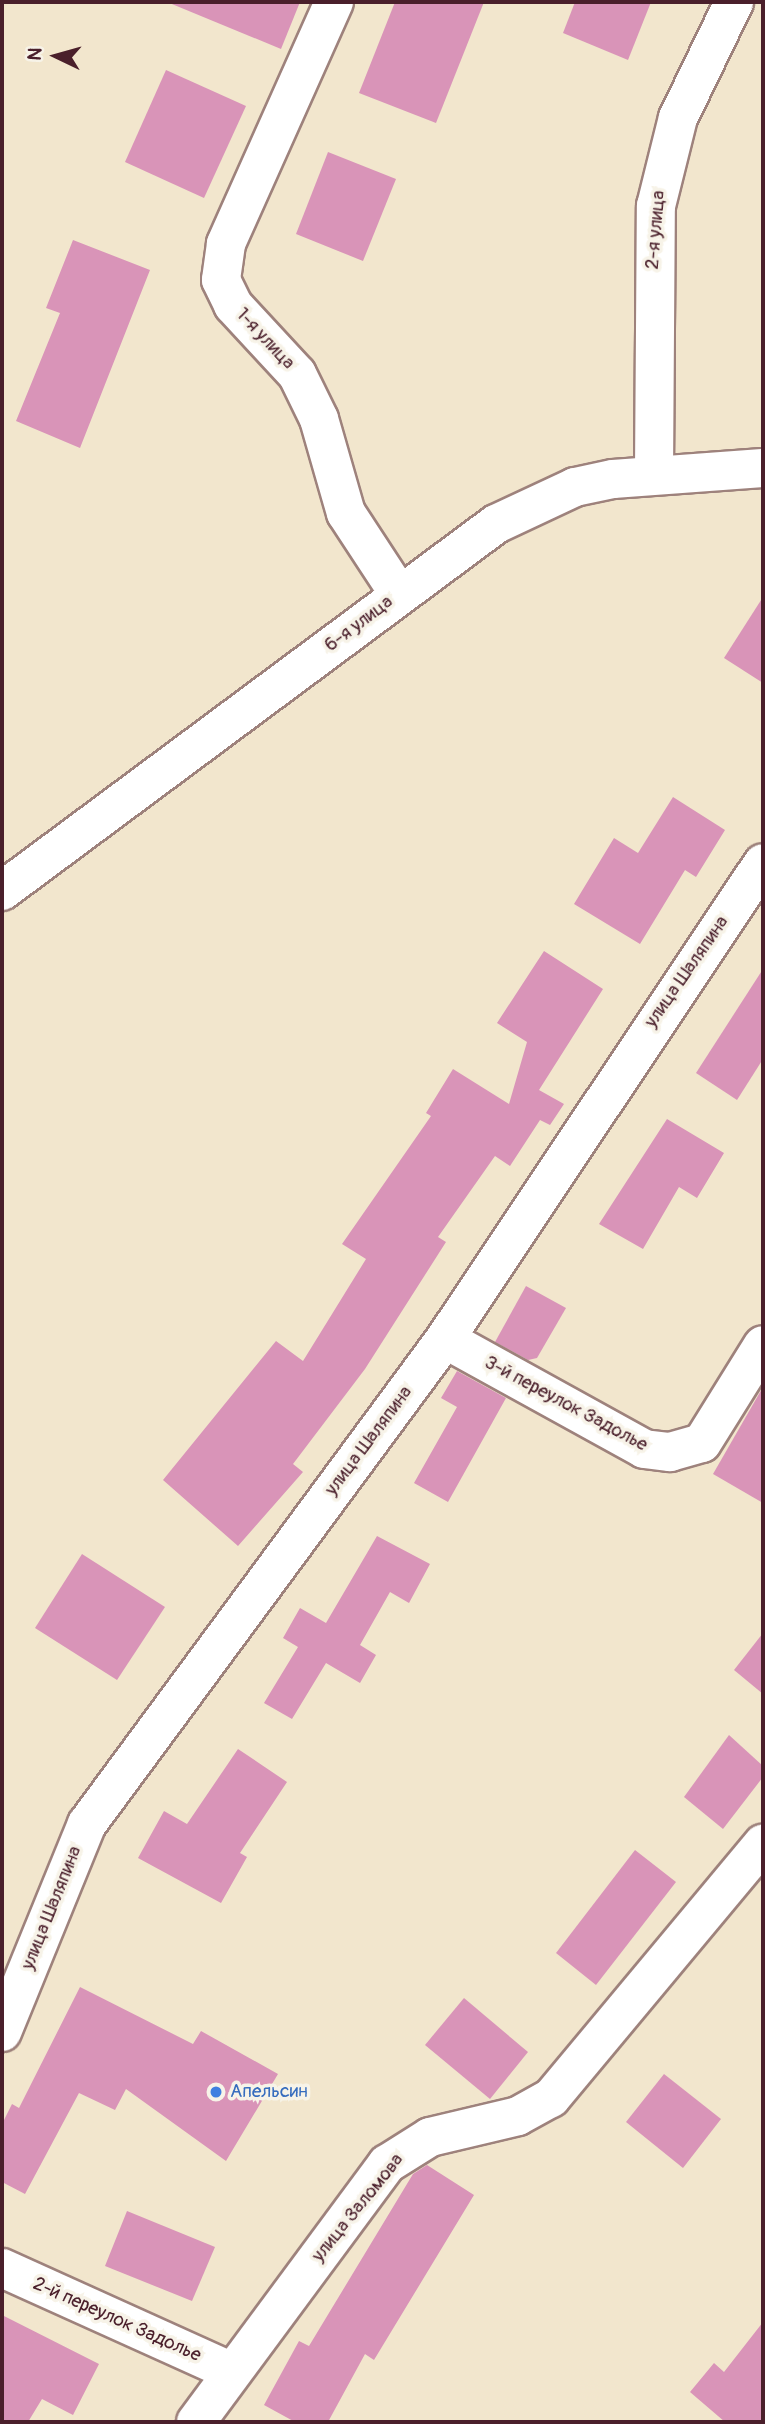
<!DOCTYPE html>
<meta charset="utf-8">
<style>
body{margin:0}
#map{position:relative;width:765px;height:2424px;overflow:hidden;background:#f2e6cd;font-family:Pangolin,sans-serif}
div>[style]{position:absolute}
.building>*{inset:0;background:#d994b8}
.roads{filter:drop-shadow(2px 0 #9e827c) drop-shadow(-2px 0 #9e827c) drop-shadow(0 2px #9e827c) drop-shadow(0 -2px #9e827c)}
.minor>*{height:38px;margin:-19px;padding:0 19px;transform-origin:19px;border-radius:19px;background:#fff}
.dots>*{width:19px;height:19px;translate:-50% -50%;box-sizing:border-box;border:4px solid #f7f3e8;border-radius:50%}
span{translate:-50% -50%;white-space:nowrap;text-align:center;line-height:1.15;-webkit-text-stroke:7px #f7f3e8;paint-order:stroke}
.street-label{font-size:19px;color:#4a1f2b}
.shop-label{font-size:19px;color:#366cbe}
.left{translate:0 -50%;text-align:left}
.frame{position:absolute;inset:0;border:4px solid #4a1f2b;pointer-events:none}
.north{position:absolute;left:21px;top:21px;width:70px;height:70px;-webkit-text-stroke:5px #f7f3e8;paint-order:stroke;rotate:275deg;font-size:19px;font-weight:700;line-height:28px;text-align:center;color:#4a1f2b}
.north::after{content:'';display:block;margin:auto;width:24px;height:32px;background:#4a1f2b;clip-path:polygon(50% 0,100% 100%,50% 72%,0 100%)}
</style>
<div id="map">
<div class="building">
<i style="clip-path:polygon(167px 2px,300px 2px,281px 49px)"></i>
<i style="clip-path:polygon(395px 2px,484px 2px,436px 123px,359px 93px)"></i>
<i style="clip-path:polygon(575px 2px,651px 2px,628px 60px,563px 33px)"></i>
<i style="clip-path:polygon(166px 70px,246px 106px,204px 198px,125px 162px)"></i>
<i style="clip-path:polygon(328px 152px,396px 179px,363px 261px,296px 234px)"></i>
<i style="clip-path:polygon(73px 240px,150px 270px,80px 448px,16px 421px,60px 313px,46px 308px)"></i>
<i style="clip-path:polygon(763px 597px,763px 683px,724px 658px)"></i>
<i style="clip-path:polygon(673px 797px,725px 830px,696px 877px,685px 870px,640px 944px,574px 904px,614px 838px,638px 853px)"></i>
<i style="clip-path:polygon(544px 951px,603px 989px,539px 1090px,564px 1104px,550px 1125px,540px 1120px,510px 1166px,495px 1156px,438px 1237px,446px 1242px,365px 1369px,293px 1464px,303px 1472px,238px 1546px,163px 1480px,276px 1341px,303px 1361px,366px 1259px,342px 1244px,431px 1116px,426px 1113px,453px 1069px,509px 1104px,527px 1042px,497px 1023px)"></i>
<i style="clip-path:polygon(763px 969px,763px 1059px,737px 1100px,696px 1073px)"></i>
<i style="clip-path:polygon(667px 1119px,724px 1153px,697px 1198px,679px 1187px,643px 1249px,599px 1224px)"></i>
<i style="clip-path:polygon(526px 1286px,566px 1308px,537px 1358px,528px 1360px,495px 1342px)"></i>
<i style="clip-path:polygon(457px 1371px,506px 1398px,448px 1502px,414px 1483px,457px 1407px,441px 1398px)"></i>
<i style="clip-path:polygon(763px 1387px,763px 1503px,713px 1474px)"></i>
<i style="clip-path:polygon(377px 1536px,430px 1564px,409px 1603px,390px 1592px,360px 1645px,376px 1655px,360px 1683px,326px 1663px,292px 1719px,264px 1703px,298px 1647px,283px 1638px,300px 1608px,326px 1623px)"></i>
<i style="clip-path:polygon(82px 1554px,165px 1607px,117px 1680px,35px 1628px)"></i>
<i style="clip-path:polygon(763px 1633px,763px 1694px,734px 1670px)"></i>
<i style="clip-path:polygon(729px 1735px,763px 1766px,763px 1777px,723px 1829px,684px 1797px)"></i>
<i style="clip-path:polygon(238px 1749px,287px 1782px,240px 1853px,247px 1857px,221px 1903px,138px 1858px,164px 1811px,187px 1824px)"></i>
<i style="clip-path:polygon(635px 1850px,676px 1882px,596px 1985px,556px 1953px)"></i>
<i style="clip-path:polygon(80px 1987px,193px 2044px,201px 2031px,278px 2074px,226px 2161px,126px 2089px,115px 2110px,79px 2093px,25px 2194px,2px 2182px,2px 2124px,12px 2104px,19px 2108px)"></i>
<i style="clip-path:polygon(464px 1998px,528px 2052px,490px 2099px,425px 2045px)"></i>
<i style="clip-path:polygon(664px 2074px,721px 2119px,683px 2168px,626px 2122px)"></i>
<i style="clip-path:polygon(427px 2165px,474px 2195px,374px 2360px,365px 2354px,328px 2422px,295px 2422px,264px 2405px,299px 2341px,309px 2346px,413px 2174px)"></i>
<i style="clip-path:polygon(127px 2211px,215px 2247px,192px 2301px,105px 2266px)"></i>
<i style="clip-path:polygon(2px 2315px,99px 2364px,73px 2415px,42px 2399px,28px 2422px,2px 2422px)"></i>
<i style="clip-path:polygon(763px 2322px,763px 2422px,725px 2422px,690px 2392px,714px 2363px,724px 2372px)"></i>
</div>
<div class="roads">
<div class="minor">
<i style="left:334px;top:2px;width:265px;rotate:114.1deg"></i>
<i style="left:226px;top:244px;width:36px;rotate:98deg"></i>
<i style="left:221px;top:280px;width:28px;rotate:64deg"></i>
<i style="left:233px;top:305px;width:94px;rotate:47.2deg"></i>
<i style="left:297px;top:374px;width:50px;rotate:63.9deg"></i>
<i style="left:319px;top:419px;width:98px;rotate:74deg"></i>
<i style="left:346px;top:513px;width:97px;rotate:56.8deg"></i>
<i style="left:654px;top:473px;width:267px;rotate:-89.6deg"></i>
<i style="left:656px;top:206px;width:91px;rotate:-76deg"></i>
<i style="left:678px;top:118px;width:129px;rotate:-64.2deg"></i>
<i style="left:2px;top:891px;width:615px;rotate:-36.61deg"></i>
<i style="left:496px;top:524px;width:87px;rotate:-25.1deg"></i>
<i style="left:575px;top:487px;width:39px;rotate:-12deg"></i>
<i style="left:613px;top:479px;width:150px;rotate:-4.2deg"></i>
<i style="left:445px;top:1339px;width:227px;rotate:28.9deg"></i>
<i style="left:644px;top:1449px;width:26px;rotate:7deg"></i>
<i style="left:670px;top:1452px;width:33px;rotate:-16deg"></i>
<i style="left:702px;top:1443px;width:115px;rotate:-58.1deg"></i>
<i style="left:2px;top:2032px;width:225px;rotate:-67.8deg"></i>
<i style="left:87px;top:1824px;width:603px;rotate:-53.57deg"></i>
<i style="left:445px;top:1339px;width:572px;rotate:-56.25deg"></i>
<i style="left:2px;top:2268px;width:252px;rotate:24.3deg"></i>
<i style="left:196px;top:2422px;width:321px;rotate:-53.5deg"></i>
<i style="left:387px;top:2164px;width:51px;rotate:-32.1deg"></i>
<i style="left:430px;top:2137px;width:90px;rotate:-13.4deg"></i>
<i style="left:518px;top:2116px;width:38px;rotate:-29deg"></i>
<i style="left:551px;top:2098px;width:331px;rotate:-50.2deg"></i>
</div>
</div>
<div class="dots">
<i style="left:216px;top:2092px;background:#3f7fe0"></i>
</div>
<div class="street-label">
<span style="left:656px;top:230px;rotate:-85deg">2-я улица</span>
<span style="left:265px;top:339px;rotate:47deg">1-я улица</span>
<span style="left:359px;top:624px;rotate:-37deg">6-я улица</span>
<span style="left:687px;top:972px;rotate:-55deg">улица Шаляпина</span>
<span style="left:566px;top:1404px;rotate:28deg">3-й переулок Задолье</span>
<span style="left:369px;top:1441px;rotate:-53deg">улица Шаляпина</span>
<span style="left:52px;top:1908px;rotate:-68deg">улица Шаляпина</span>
<span style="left:358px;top:2208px;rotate:-51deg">улица Заломова</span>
<span style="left:117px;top:2320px;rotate:24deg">2-й переулок Задолье</span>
</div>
<div class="shop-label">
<span class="left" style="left:230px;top:2092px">Апельсин</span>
</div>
<div class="frame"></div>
<div class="north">N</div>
</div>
